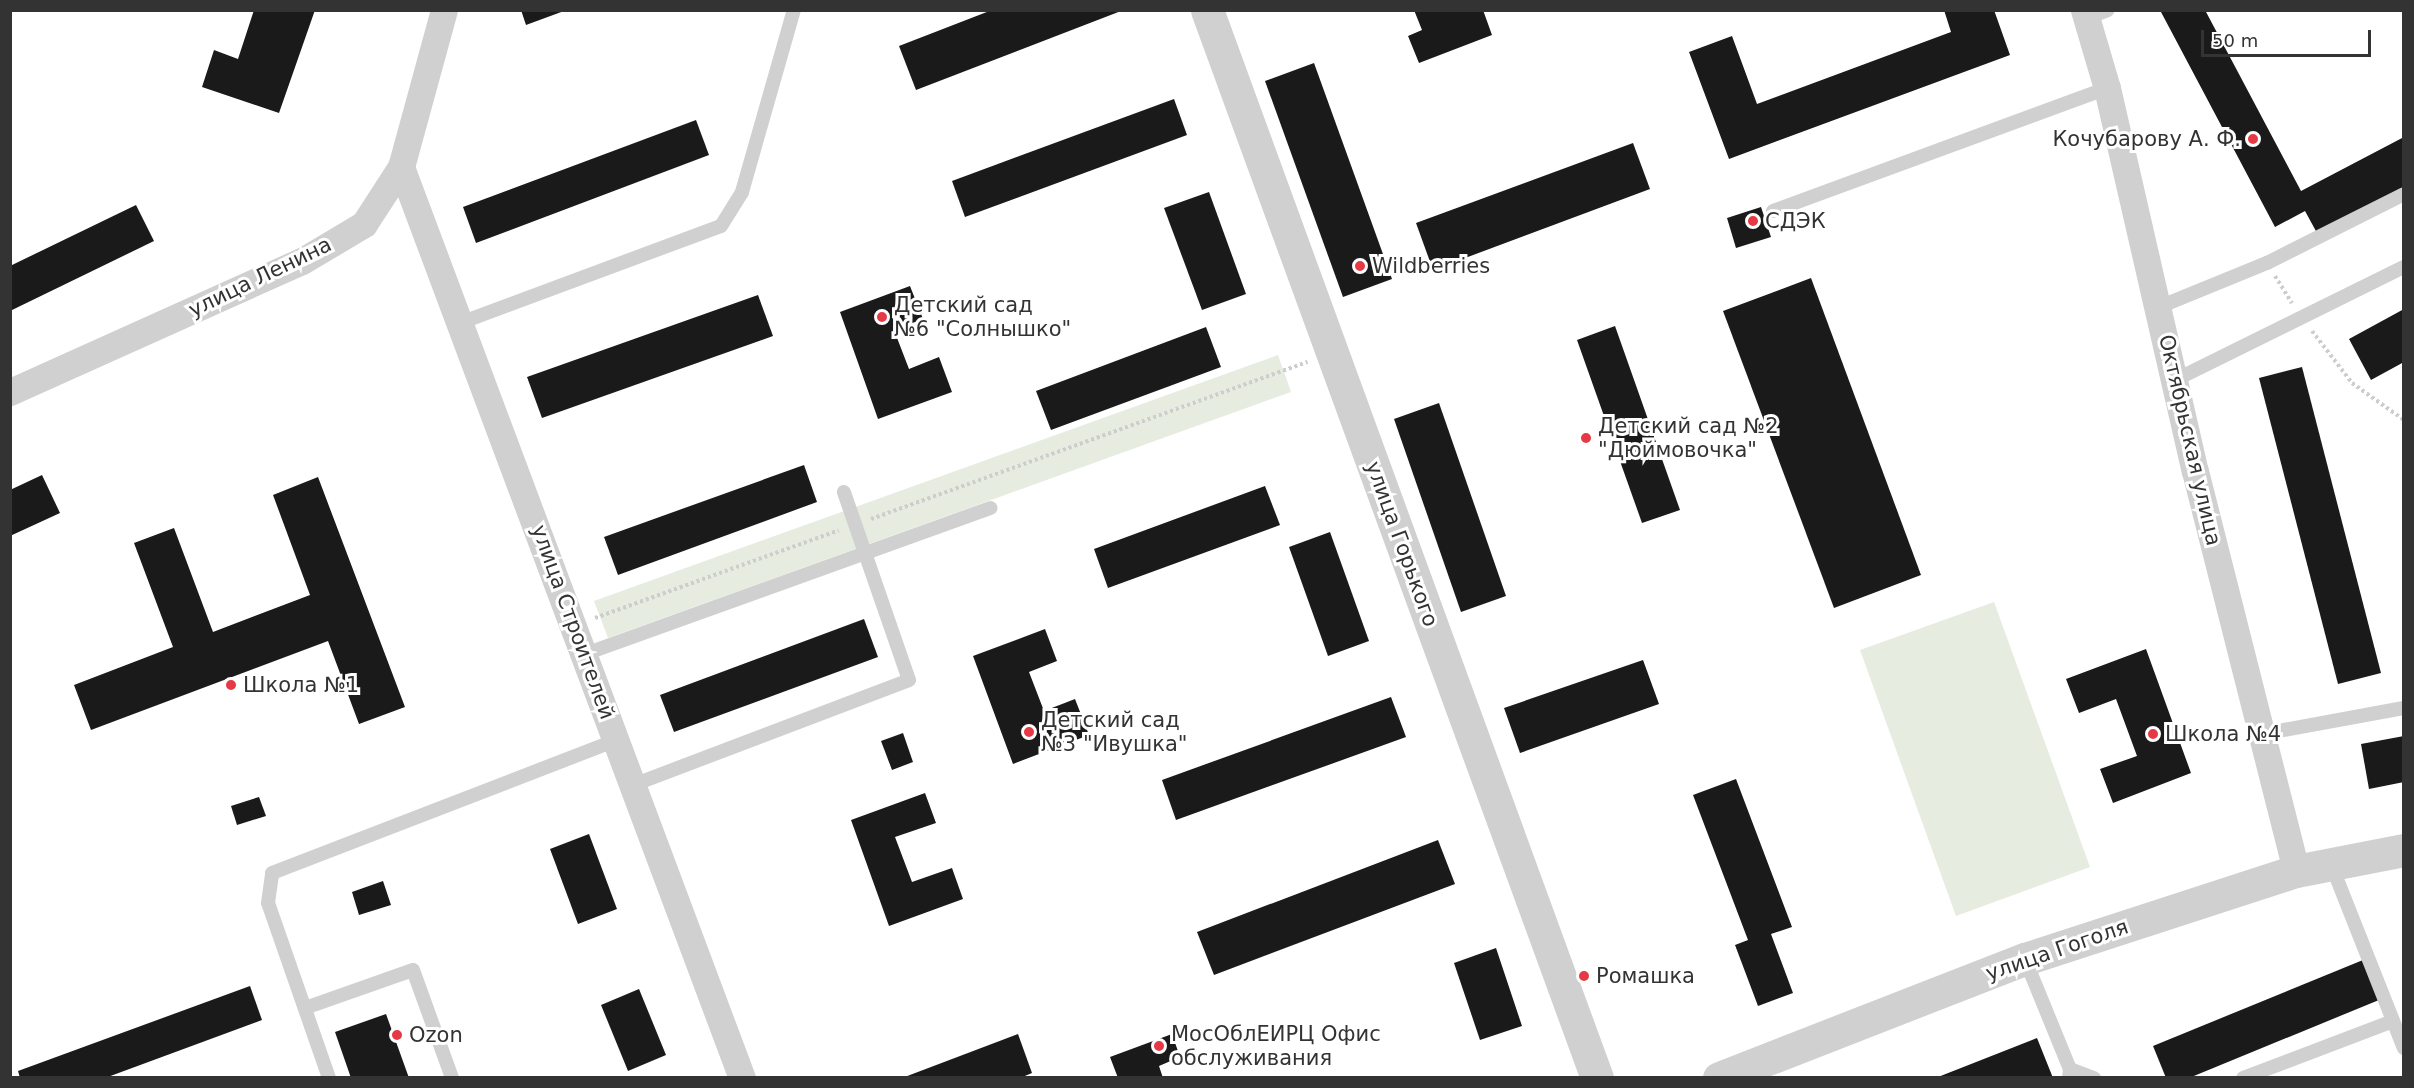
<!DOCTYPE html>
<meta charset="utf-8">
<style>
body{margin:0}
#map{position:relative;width:2414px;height:1088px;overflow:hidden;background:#fff;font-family:"DejaVu Sans",sans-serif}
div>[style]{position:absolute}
.green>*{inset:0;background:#e6ecdf}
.building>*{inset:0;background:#1a1a1a}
.path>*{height:4px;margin-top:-2px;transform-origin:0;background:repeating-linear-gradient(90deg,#cdcdcd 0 3px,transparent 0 6px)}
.service>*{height:14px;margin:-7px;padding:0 7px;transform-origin:7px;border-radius:7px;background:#d0d0d0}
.minor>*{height:27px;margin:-13.5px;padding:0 13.5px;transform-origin:13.5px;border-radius:13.5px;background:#d0d0d0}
.tertiary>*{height:33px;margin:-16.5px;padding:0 16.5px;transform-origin:16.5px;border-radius:16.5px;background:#d0d0d0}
.dots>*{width:16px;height:16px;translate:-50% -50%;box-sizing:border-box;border:3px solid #fff;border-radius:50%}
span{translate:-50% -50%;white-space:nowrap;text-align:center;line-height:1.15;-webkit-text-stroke:6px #fff;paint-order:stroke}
.poi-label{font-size:21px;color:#333}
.right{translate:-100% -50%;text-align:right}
.left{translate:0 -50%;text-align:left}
.street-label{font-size:21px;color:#333}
.frame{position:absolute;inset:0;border:12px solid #333;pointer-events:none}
.scale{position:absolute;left:2201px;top:30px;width:170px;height:27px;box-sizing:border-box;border:3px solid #333;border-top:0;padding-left:8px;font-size:18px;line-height:21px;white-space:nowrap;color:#333;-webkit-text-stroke:4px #fff;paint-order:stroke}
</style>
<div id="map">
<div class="green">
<i style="clip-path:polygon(1278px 355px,1291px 392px,608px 638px,594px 601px)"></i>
<i style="clip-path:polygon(1994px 602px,2090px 867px,1956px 916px,1860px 650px)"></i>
</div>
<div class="building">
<i style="clip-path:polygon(254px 10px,315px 10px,279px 113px,202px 87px,214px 50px,238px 59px)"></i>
<i style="clip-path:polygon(521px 10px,564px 10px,564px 11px,526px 25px)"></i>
<i style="clip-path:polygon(992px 10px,1121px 10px,1121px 11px,916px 90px,899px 46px)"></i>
<i style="clip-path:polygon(1414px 10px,1483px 10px,1492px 35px,1419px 63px,1408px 36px,1422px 30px)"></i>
<i style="clip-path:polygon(1944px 10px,1994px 10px,2010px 55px,1729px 159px,1689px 52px,1732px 36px,1757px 104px,1951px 32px)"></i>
<i style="clip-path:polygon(2165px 10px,2205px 10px,2301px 191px,2404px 137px,2404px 187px,2317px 233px,2305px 211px,2275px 227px,2161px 12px)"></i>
<i style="clip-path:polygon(1314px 63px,1392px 279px,1343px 297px,1265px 81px)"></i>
<i style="clip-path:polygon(1174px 99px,1187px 135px,965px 217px,952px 181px)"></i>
<i style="clip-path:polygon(696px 120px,709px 155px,476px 243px,463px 207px)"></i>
<i style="clip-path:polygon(1633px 143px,1650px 189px,1433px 270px,1416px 223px)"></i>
<i style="clip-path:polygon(1209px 192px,1246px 294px,1202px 310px,1164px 208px)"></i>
<i style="clip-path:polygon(136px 205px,154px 241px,10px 311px,10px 266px)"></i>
<i style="clip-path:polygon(1761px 207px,1771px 237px,1736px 248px,1727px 218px)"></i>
<i style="clip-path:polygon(1811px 278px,1921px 575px,1834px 608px,1723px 311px)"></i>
<i style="clip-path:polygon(910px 286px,923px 319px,894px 330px,909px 369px,939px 357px,952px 392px,878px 419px,840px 312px)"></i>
<i style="clip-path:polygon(758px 295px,773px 336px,542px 418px,527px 377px)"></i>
<i style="clip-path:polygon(2404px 309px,2404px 362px,2371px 380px,2349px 339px)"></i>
<i style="clip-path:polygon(1615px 326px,1680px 510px,1642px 523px,1577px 340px)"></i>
<i style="clip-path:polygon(1206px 327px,1221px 367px,1051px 430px,1036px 391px)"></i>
<i style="clip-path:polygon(2302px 367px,2381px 673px,2338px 684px,2259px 378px)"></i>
<i style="clip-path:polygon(1439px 403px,1506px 596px,1461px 612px,1394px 419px)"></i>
<i style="clip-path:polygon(804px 465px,817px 502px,618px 575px,604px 537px)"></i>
<i style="clip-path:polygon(42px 475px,60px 513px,10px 536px,10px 490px)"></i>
<i style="clip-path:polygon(318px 477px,405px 707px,359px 724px,328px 641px,91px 730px,74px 685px,173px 647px,134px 543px,174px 528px,213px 632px,310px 595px,273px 495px)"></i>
<i style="clip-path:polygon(1265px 486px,1280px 525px,1108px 588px,1094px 549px)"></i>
<i style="clip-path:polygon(1330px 532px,1369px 641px,1328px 656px,1289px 547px)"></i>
<i style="clip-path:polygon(864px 619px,878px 657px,674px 732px,660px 695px)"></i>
<i style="clip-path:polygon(1045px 629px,1057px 661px,1029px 672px,1044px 711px,1075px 699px,1089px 735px,1013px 764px,973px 656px)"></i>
<i style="clip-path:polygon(2146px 649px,2191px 773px,2113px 803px,2100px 769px,2137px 756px,2116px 699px,2079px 713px,2066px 679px)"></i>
<i style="clip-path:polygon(1643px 660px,1659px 704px,1520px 753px,1504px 708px)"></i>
<i style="clip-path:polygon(1391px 697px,1406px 737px,1176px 820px,1162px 780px)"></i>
<i style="clip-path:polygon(903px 733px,913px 762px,892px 770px,881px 741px)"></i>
<i style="clip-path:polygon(2404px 736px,2404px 782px,2369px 789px,2361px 744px)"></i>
<i style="clip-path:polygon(1736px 779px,1792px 927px,1771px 934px,1793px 993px,1758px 1006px,1735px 945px,1748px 940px,1693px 795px)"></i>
<i style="clip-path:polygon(925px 793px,936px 823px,895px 837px,912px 882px,952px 868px,963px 899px,889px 926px,851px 820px)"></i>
<i style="clip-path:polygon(259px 797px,266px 816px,237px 825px,231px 806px)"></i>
<i style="clip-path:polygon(589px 834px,617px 909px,578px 924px,550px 849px)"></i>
<i style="clip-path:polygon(1438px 840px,1455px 884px,1214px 975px,1197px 932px)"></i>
<i style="clip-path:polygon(383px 881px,391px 905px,359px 915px,352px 892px)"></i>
<i style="clip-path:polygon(1496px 948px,1522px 1026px,1480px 1040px,1454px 963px)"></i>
<i style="clip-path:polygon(2363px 960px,2379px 1000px,2189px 1078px,2166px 1078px,2153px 1046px)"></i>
<i style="clip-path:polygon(250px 986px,262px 1020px,105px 1078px,20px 1078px,18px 1071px)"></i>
<i style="clip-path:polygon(639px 989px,666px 1055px,628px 1071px,601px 1005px)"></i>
<i style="clip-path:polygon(386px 1014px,409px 1078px,351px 1078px,335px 1032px)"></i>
<i style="clip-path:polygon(1018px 1034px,1032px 1073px,1020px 1078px,902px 1078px)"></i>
<i style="clip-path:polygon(1172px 1034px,1180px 1057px,1159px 1066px,1163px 1078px,1118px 1078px,1110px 1057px)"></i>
<i style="clip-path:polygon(2037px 1038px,2053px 1078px,1938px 1078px,1938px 1077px)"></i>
</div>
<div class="path">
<i style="left:2275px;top:276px;width:32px;rotate:58deg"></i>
<i style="left:2312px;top:331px;width:66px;rotate:52.4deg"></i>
<i style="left:2352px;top:383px;width:64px;rotate:35.4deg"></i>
<i style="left:871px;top:519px;width:464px;rotate:-19.8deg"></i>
<i style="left:595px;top:618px;width:259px;rotate:-19.8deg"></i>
</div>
<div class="service">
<i style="left:2087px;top:18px;width:22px;rotate:-21deg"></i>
<i style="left:1773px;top:211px;width:356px;rotate:-20.2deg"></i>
<i style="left:2159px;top:307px;width:117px;rotate:-22.2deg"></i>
<i style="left:2267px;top:263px;width:153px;rotate:-26.7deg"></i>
<i style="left:460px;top:323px;width:278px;rotate:-20.4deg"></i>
<i style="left:721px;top:226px;width:40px;rotate:-58deg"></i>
<i style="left:742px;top:192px;width:189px;rotate:-74.1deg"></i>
<i style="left:2175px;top:380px;width:255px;rotate:-26.3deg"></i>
<i style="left:585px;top:654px;width:431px;rotate:-19.8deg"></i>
<i style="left:2262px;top:734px;width:144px;rotate:-10.4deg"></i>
<i style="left:633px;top:785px;width:295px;rotate:-20.8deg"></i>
<i style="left:909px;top:680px;width:199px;rotate:-109.1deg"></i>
<i style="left:2331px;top:864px;width:198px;rotate:68.4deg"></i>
<i style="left:2025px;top:959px;width:119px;rotate:67.8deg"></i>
<i style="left:2070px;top:1069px;width:9px;rotate:96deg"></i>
<i style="left:305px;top:1008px;width:114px;rotate:-19.4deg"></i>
<i style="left:413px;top:970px;width:115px;rotate:70.1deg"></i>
<i style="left:2070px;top:1069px;width:26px;rotate:21deg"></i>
<i style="left:329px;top:1078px;width:185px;rotate:-109.2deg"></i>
<i style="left:268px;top:903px;width:30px;rotate:-82deg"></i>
<i style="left:272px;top:873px;width:370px;rotate:-21.1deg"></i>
<i style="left:2243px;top:1078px;width:160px;rotate:-20.8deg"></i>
</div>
<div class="minor">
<i style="left:2084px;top:10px;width:81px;rotate:73.6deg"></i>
<i style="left:2107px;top:88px;width:393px;rotate:77.1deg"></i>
<i style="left:2195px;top:471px;width:413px;rotate:75.8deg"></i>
<i style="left:401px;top:167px;width:973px;rotate:69.48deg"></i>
<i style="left:10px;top:392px;width:320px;rotate:-24.2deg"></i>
<i style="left:302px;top:261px;width:72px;rotate:-30.8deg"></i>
<i style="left:364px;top:224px;width:68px;rotate:-57deg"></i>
<i style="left:401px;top:167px;width:163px;rotate:-74.7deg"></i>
</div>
<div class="tertiary">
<i style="left:1207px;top:10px;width:1137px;rotate:69.94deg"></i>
<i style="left:1719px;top:1078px;width:328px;rotate:-21.3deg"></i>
<i style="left:2025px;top:959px;width:285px;rotate:-18deg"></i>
<i style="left:2296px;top:871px;width:110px;rotate:-11deg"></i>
</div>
<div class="dots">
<i style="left:2253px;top:139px;background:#e63946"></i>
<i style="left:1753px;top:221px;background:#e63946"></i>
<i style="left:1360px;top:266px;background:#e63946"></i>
<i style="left:882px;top:317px;background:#e63946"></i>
<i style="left:1586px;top:438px;background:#e63946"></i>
<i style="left:231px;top:685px;background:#e63946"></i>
<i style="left:1029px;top:732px;background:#e63946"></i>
<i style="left:2153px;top:734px;background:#e63946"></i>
<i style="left:1584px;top:976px;background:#e63946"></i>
<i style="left:397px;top:1035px;background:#e63946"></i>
<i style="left:1159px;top:1046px;background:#e63946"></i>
</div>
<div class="poi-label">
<span class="right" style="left:2241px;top:139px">Кочубарову А. Ф.</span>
<span class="left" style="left:1765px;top:221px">СДЭК</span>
<span class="left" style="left:1372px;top:266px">Wildberries</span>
<span class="left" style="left:894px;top:317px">Детский сад<br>№6 "Солнышко"</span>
<span class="left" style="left:1598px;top:438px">Детский сад №2<br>"Дюймовочка"</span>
<span class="left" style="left:243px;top:685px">Школа №1</span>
<span class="left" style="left:1041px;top:732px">Детский сад<br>№3 "Ивушка"</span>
<span class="left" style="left:2165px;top:734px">Школа №4</span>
<span class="left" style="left:1596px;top:976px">Ромашка</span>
<span class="left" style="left:1171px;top:1046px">МосОблЕИРЦ Офис<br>обслуживания</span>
<span class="left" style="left:409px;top:1035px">Ozon</span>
</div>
<div class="street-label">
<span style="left:260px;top:277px;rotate:-26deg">улица Ленина</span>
<span style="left:2190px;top:440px;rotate:77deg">Октябрьская улица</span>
<span style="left:1402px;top:544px;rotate:70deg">улица Горького</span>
<span style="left:573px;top:622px;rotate:70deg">улица Строителей</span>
<span style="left:2057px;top:950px;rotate:-19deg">улица Гоголя</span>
</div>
<div class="frame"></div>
<div class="scale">50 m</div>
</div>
